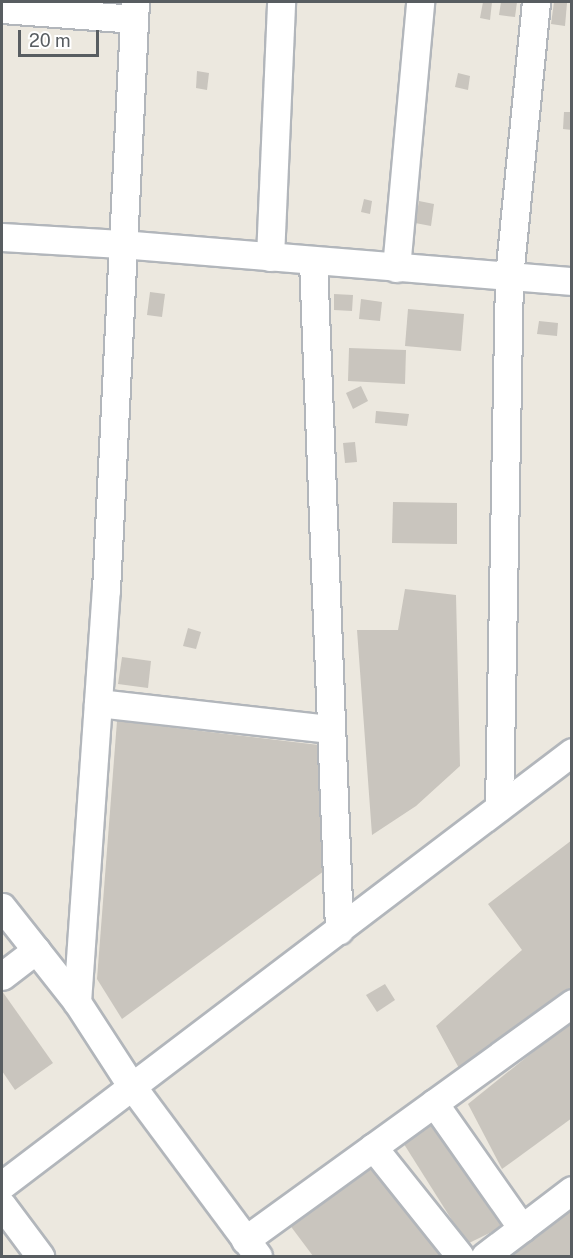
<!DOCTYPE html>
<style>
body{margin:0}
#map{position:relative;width:573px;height:1258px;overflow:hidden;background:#ece8df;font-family:"Public Sans",sans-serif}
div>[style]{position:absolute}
.building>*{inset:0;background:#c9c5be}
.roads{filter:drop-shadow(2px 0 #b2b6bb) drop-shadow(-2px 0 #b2b6bb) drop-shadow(0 2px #b2b6bb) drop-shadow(0 -2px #b2b6bb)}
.minor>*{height:27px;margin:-13.5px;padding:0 13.5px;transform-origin:13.5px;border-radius:13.5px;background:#fff}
span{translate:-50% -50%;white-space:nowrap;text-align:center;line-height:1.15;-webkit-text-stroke:6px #fff;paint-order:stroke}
.frame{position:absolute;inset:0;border:3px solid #585d61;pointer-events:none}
.scale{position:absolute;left:18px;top:30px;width:81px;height:27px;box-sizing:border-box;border:3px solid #585d61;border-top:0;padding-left:8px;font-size:18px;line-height:21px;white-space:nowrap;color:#585d61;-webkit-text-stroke:4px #fff;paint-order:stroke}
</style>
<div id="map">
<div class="building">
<i style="clip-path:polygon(483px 2px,492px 2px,490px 20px,480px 18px)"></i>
<i style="clip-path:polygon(501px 2px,517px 2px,515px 17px,499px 15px)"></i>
<i style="clip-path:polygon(554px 2px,567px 3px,565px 26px,551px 24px)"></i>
<i style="clip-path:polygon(197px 71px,209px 73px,207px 90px,196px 88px)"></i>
<i style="clip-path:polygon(458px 73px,470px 76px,468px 90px,455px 87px)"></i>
<i style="clip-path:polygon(564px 112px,572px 112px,572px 130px,563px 129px)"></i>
<i style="clip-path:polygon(364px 199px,372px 201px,370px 214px,361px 212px)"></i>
<i style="clip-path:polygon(419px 201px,434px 204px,431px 226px,415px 223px)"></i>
<i style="clip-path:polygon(150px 292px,165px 294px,162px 317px,147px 315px)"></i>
<i style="clip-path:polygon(334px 294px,353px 295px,352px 311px,334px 310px)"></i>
<i style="clip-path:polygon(361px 299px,382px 302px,380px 321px,359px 319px)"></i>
<i style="clip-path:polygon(408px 309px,464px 314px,461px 351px,405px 346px)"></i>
<i style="clip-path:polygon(539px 321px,558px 323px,557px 336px,537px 334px)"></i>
<i style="clip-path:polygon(349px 348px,406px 350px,405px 384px,348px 381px)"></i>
<i style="clip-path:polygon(361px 386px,368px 401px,353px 409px,346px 393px)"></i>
<i style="clip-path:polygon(376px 411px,409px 414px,407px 426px,375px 423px)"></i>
<i style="clip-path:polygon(355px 442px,357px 462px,345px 463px,343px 443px)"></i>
<i style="clip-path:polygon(393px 502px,457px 503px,457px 544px,392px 543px)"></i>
<i style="clip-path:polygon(405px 589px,456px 595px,460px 766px,416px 806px,372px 835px,357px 630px,398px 630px)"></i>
<i style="clip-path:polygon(188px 628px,201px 632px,196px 649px,183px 646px)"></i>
<i style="clip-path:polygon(122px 657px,151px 661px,148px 688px,118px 684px)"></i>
<i style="clip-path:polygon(117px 721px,319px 745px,324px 871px,122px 1019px,97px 979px)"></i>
<i style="clip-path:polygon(572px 840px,572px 988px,460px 1070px,436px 1026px,522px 950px,488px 904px)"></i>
<i style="clip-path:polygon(385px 984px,395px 1000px,377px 1012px,366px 995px)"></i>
<i style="clip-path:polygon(2px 991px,53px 1063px,15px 1090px,2px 1071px)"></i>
<i style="clip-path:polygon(569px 1023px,572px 1025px,572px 1118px,502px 1169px,468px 1104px)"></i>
<i style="clip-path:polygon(438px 1119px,510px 1223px,467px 1244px,402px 1141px)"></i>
<i style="clip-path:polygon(374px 1164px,445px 1256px,313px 1256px,286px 1220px)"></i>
<i style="clip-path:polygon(572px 1209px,572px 1256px,510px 1256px)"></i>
</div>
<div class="roads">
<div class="minor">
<i style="left:2px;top:9px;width:132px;rotate:4.3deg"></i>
<i style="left:2px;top:237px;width:119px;rotate:3.4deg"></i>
<i style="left:121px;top:244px;width:453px;rotate:4.7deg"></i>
<i style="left:270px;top:257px;width:255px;rotate:-87.5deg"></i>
<i style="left:313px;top:261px;width:670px;rotate:87.77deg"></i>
<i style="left:396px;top:268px;width:267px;rotate:-84.8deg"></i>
<i style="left:98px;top:703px;width:234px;rotate:6.4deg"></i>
<i style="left:499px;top:807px;width:530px;rotate:-88.92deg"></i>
<i style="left:509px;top:277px;width:276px;rotate:-84.4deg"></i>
<i style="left:2px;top:907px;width:121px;rotate:51.7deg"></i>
<i style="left:77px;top:1002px;width:99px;rotate:57deg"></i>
<i style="left:131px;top:1085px;width:213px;rotate:53.4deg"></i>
<i style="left:2px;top:976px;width:43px;rotate:-37.4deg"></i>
<i style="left:77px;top:1002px;width:413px;rotate:-86deg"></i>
<i style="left:106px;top:590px;width:589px;rotate:-87.18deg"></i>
<i style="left:434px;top:1103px;width:153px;rotate:54.9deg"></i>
<i style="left:373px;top:1147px;width:139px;rotate:51.4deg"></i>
<i style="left:2px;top:1185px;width:716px;rotate:-37.22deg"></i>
<i style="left:2px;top:1205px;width:64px;rotate:53.3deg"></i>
<i style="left:245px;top:1240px;width:404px;rotate:-35.9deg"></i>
<i style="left:485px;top:1256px;width:109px;rotate:-37.2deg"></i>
</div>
</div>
<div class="frame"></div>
<div class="scale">20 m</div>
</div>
